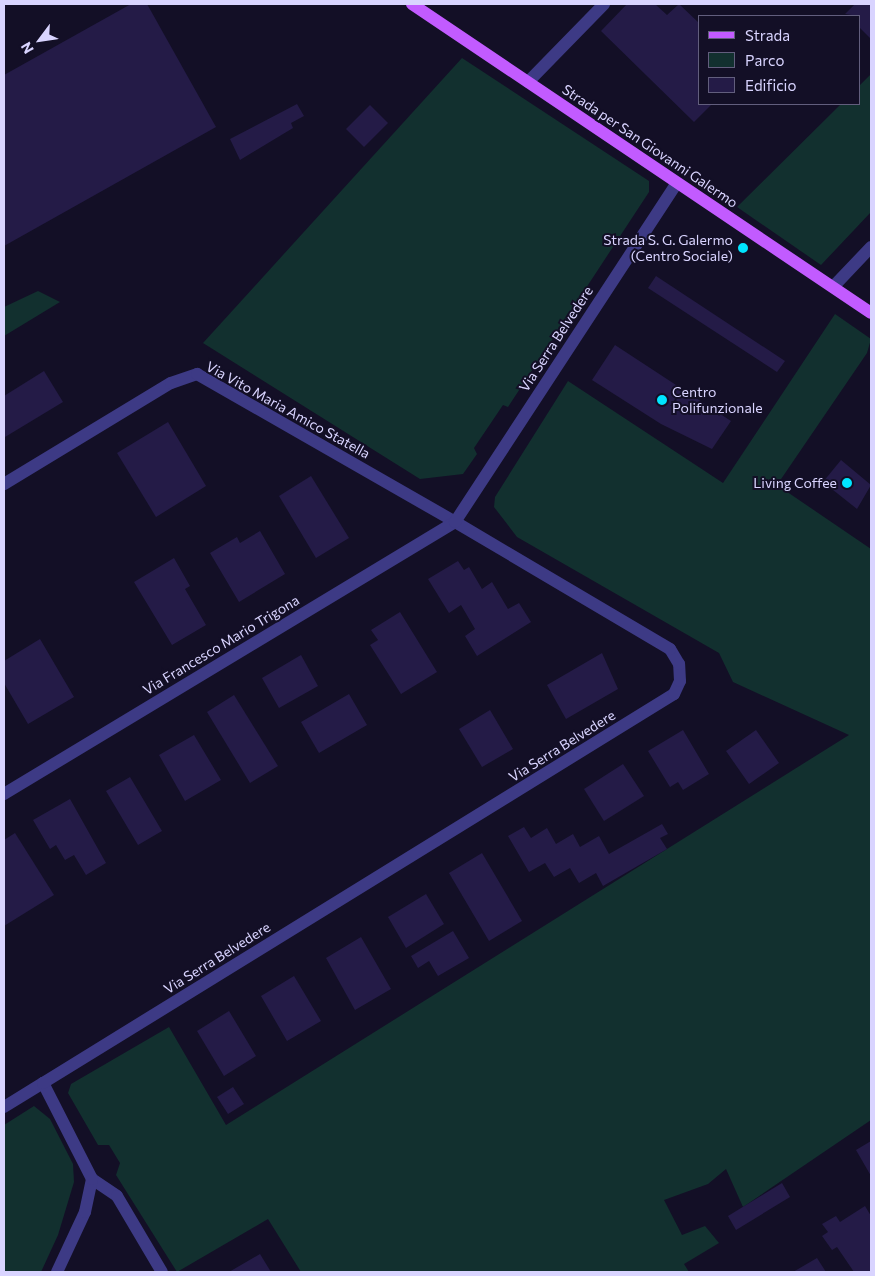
<!DOCTYPE html>
<style>
body{margin:0}
#map{position:relative;width:875px;height:1276px;overflow:hidden;background:#130f26;font-family:Commissioner,sans-serif}
div>[style]{position:absolute}
.green>*{inset:0;background:#12302f}
.building>*{inset:0;background:#241b47}
.minor>*{height:12px;margin:-6px;padding:0 6px;transform-origin:6px;border-radius:6px;background:#3d3a85}
.major>*{height:12px;margin:-6px;padding:0 6px;transform-origin:6px;border-radius:6px;background:#c25bff}
.dots>*{width:14px;height:14px;translate:-50% -50%;box-sizing:border-box;border:2px solid #130f26;border-radius:50%}
span{translate:-50% -50%;white-space:nowrap;text-align:center;line-height:1.15;-webkit-text-stroke:4px #130f26;paint-order:stroke}
.street-label{font-size:14px;color:#d9d4ff}
.poi-label{font-size:14px;color:#d9d4ff}
.right{translate:-100% -50%;text-align:right}
.left{translate:0 -50%;text-align:left}
.frame{position:absolute;inset:0;border:5px solid #d9d4ff;pointer-events:none}
.legend{position:absolute;left:698px;top:15px;width:162px;height:90px;box-sizing:border-box;background:#130f26;border:1px solid #625e7d;margin:0;padding:6px 9px;list-style:none;font-size:15px;color:#d9d4ff}
.legend li{display:flex;align-items:center;gap:10px;height:25px}
.legend b{width:25px;border:1px solid #625e7d}
.north{position:absolute;left:15px;top:15px;width:50px;height:50px;-webkit-text-stroke:4px #130f26;paint-order:stroke;rotate:239deg;font-size:14px;font-weight:700;line-height:20px;text-align:center;color:#d9d4ff}
.north::after{content:'';display:block;margin:auto;width:18px;height:22px;background:#d9d4ff;clip-path:polygon(50% 0,100% 100%,50% 72%,0 100%)}
</style>
<div id="map">
<div class="green">
<i style="clip-path:polygon(462px 58px,649px 181px,649px 192px,508px 407px,503px 405px,474px 448px,477px 454px,463px 474px,420px 479px,203px 343px)"></i>
<i style="clip-path:polygon(871px 74px,871px 212px,821px 265px,737px 207px,841px 104px,859px 104px,859px 86px)"></i>
<i style="clip-path:polygon(38px 291px,60px 302px,4px 336px,4px 307px)"></i>
<i style="clip-path:polygon(835px 314px,871px 339px,867px 353px,777px 485px,871px 549px,871px 1120px,743px 1207px,726px 1169px,708px 1184px,664px 1200px,682px 1235px,705px 1226px,719px 1243px,684px 1264px,689px 1272px,301px 1272px,268px 1219px,177px 1272px,116px 1175px,120px 1163px,109px 1145px,98px 1145px,68px 1093px,71px 1084px,169px 1027px,226px 1125px,849px 735px,733px 682px,719px 653px,517px 537px,494px 507px,495px 497px,568px 381px,723px 483px)"></i>
<i style="clip-path:polygon(34px 1106px,50px 1119px,73px 1164px,74px 1182px,58px 1235px,41px 1272px,4px 1272px,4px 1125px)"></i>
</div>
<div class="building">
<i style="clip-path:polygon(131px 4px,147px 4px,216px 127px,4px 246px,4px 75px)"></i>
<i style="clip-path:polygon(627px 4px,655px 4px,667px 15px,679px 4px,699px 23px,699px 104px,712px 104px,694px 122px,601px 31px)"></i>
<i style="clip-path:polygon(855px 4px,871px 4px,871px 39px,859px 27px,859px 16px,845px 14px)"></i>
<i style="clip-path:polygon(297px 104px,304px 116px,291px 123px,293px 128px,240px 160px,230px 139px)"></i>
<i style="clip-path:polygon(370px 105px,388px 123px,364px 147px,346px 129px)"></i>
<i style="clip-path:polygon(656px 276px,785px 361px,777px 372px,648px 288px)"></i>
<i style="clip-path:polygon(615px 345px,731px 421px,712px 449px,661px 424px,592px 380px)"></i>
<i style="clip-path:polygon(44px 371px,63px 402px,5px 437px,4px 396px)"></i>
<i style="clip-path:polygon(168px 422px,206px 486px,156px 517px,117px 453px)"></i>
<i style="clip-path:polygon(841px 460px,871px 485px,857px 509px,823px 482px)"></i>
<i style="clip-path:polygon(311px 476px,349px 538px,316px 558px,279px 496px)"></i>
<i style="clip-path:polygon(260px 531px,285px 574px,239px 602px,210px 553px,237px 537px,240px 543px)"></i>
<i style="clip-path:polygon(174px 558px,190px 586px,185px 589px,206px 625px,172px 645px,134px 582px)"></i>
<i style="clip-path:polygon(458px 561px,464px 570px,469px 567px,482px 589px,492px 582px,508px 609px,519px 603px,531px 622px,477px 656px,465px 636px,475px 629px,461px 605px,449px 613px,428px 579px)"></i>
<i style="clip-path:polygon(400px 612px,437px 672px,401px 694px,370px 645px,378px 640px,371px 630px)"></i>
<i style="clip-path:polygon(40px 639px,74px 697px,28px 724px,4px 683px,4px 661px)"></i>
<i style="clip-path:polygon(602px 653px,618px 689px,566px 719px,547px 685px)"></i>
<i style="clip-path:polygon(301px 655px,318px 686px,279px 708px,262px 678px)"></i>
<i style="clip-path:polygon(349px 694px,367px 725px,319px 753px,301px 722px)"></i>
<i style="clip-path:polygon(234px 695px,278px 766px,250px 783px,207px 712px)"></i>
<i style="clip-path:polygon(490px 710px,513px 749px,482px 767px,459px 729px)"></i>
<i style="clip-path:polygon(683px 730px,709px 774px,683px 790px,678px 782px,670px 787px,648px 751px)"></i>
<i style="clip-path:polygon(756px 730px,779px 763px,749px 784px,726px 751px)"></i>
<i style="clip-path:polygon(194px 735px,221px 780px,185px 801px,159px 755px)"></i>
<i style="clip-path:polygon(623px 764px,644px 796px,604px 821px,584px 789px)"></i>
<i style="clip-path:polygon(130px 777px,162px 831px,138px 845px,106px 791px)"></i>
<i style="clip-path:polygon(70px 799px,106px 863px,86px 875px,74px 855px,65px 860px,56px 845px,50px 849px,33px 820px)"></i>
<i style="clip-path:polygon(662px 824px,668px 834px,660px 838px,667px 849px,603px 886px,596px 873px,579px 883px,570px 868px,554px 877px,545px 863px,529px 872px,508px 836px,524px 827px,531px 838px,547px 828px,556px 844px,573px 834px,580px 847px,599px 836px,609px 854px)"></i>
<i style="clip-path:polygon(15px 833px,54px 895px,4px 926px,4px 840px)"></i>
<i style="clip-path:polygon(482px 853px,522px 921px,489px 941px,449px 873px)"></i>
<i style="clip-path:polygon(426px 894px,444px 924px,406px 948px,388px 917px)"></i>
<i style="clip-path:polygon(453px 931px,469px 958px,438px 976px,429px 961px,418px 968px,411px 956px)"></i>
<i style="clip-path:polygon(361px 937px,391px 989px,355px 1010px,326px 958px)"></i>
<i style="clip-path:polygon(294px 976px,321px 1021px,287px 1041px,261px 996px)"></i>
<i style="clip-path:polygon(229px 1011px,256px 1056px,224px 1076px,197px 1031px)"></i>
<i style="clip-path:polygon(233px 1087px,244px 1104px,228px 1114px,217px 1097px)"></i>
<i style="clip-path:polygon(871px 1141px,871px 1176px,856px 1150px)"></i>
<i style="clip-path:polygon(782px 1183px,790px 1197px,736px 1230px,728px 1216px)"></i>
<i style="clip-path:polygon(865px 1206px,871px 1216px,871px 1272px,854px 1272px,837px 1247px,832px 1250px,822px 1236px,828px 1232px,822px 1224px,836px 1216px,840px 1222px)"></i>
<i style="clip-path:polygon(260px 1254px,271px 1272px,229px 1272px)"></i>
<i style="clip-path:polygon(817px 1258px,826px 1272px,793px 1272px)"></i>
</div>
<div class="minor">
<i style="left:528px;top:82px;width:109px;rotate:-45.7deg"></i>
<i style="left:833px;top:287px;width:55px;rotate:-46.5deg"></i>
<i style="left:4px;top:484px;width:195px;rotate:-31.2deg"></i>
<i style="left:171px;top:383px;width:28px;rotate:-19deg"></i>
<i style="left:197px;top:374px;width:297px;rotate:29.8deg"></i>
<i style="left:455px;top:522px;width:527px;rotate:148.91deg"></i>
<i style="left:4px;top:1107px;width:46px;rotate:-31.6deg"></i>
<i style="left:92px;top:1179px;width:30px;rotate:34deg"></i>
<i style="left:117px;top:1196px;width:88px;rotate:59.4deg"></i>
<i style="left:57px;top:1272px;width:66px;rotate:-65deg"></i>
<i style="left:85px;top:1212px;width:34px;rotate:-78deg"></i>
<i style="left:92px;top:1179px;width:108px;rotate:-117deg"></i>
<i style="left:43px;top:1083px;width:741px;rotate:-31.65deg"></i>
<i style="left:674px;top:694px;width:14px;rotate:-65deg"></i>
<i style="left:680px;top:681px;width:17px;rotate:-93deg"></i>
<i style="left:679px;top:664px;width:17px;rotate:-121deg"></i>
<i style="left:670px;top:649px;width:250px;rotate:-149.4deg"></i>
<i style="left:455px;top:522px;width:405px;rotate:-56.8deg"></i>
</div>
<div class="major">
<i style="left:412px;top:4px;width:553px;rotate:33.95deg"></i>
</div>
<div class="dots">
<i style="left:743px;top:248px;background:#00e5ff"></i>
<i style="left:662px;top:400px;background:#00e5ff"></i>
<i style="left:847px;top:483px;background:#00e5ff"></i>
</div>
<div class="street-label">
<span style="left:650px;top:146px;rotate:34deg">Strada per San Giovanni Galermo</span>
<span style="left:556px;top:339px;rotate:-57deg">Via Serra Belvedere</span>
<span style="left:288px;top:410px;rotate:29deg">Via Vito Maria Amico Statella</span>
<span style="left:221px;top:645px;rotate:-31deg">Via Francesco Mario Trigona</span>
<span style="left:562px;top:746px;rotate:-32deg">Via Serra Belvedere</span>
<span style="left:217px;top:958px;rotate:-32deg">Via Serra Belvedere</span>
</div>
<div class="poi-label">
<span class="right" style="left:733px;top:248px">Strada S. G. Galermo<br>(Centro Sociale)</span>
<span class="left" style="left:672px;top:400px">Centro<br>Polifunzionale</span>
<span class="right" style="left:837px;top:483px">Living Coffee</span>
</div>
<div class="frame"></div>
<ul class="legend">
<li><b style="height:6px;background:#c25bff"></b>Strada</li>
<li><b style="height:14px;background:#12302f"></b>Parco</li>
<li><b style="height:14px;background:#241b47"></b>Edificio</li>
</ul>
<div class="north">N</div>
</div>
